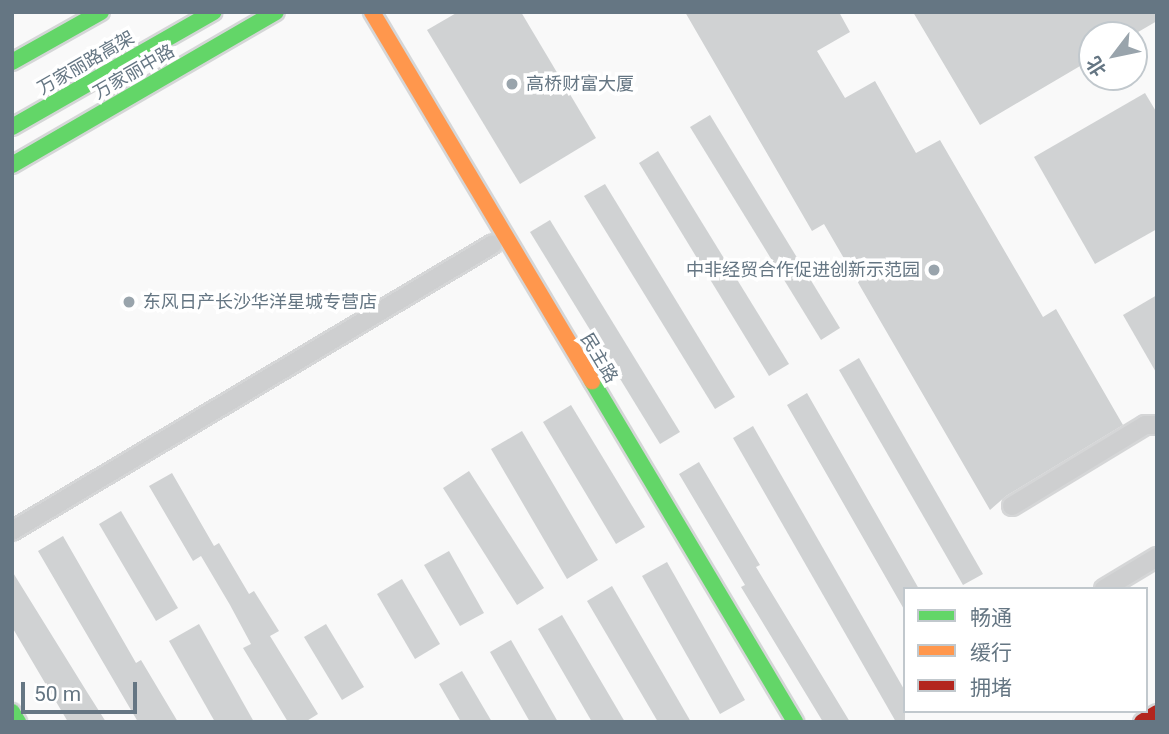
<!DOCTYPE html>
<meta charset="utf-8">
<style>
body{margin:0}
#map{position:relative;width:1169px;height:734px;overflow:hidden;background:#f9f9f9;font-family:Roboto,"Noto Sans SC",sans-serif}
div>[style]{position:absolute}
.building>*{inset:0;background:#d0d2d3}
.roads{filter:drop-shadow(2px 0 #d5d6d7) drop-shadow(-2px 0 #d5d6d7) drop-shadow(0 2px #d5d6d7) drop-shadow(0 -2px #d5d6d7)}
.street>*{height:18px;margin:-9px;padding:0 9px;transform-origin:9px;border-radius:9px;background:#cecfd0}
.fast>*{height:16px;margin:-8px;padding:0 8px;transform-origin:8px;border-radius:8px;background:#63d668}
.slow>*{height:16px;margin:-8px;padding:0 8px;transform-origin:8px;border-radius:8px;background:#ff974d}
.jam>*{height:16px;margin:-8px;padding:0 8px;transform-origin:8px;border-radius:8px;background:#b3261e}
.dots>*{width:19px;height:19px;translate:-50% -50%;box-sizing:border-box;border:4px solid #fff;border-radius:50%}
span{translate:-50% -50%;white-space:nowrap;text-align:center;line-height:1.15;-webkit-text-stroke:7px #fff;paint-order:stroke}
.street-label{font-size:18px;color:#657683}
.poi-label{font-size:18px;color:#657683}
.left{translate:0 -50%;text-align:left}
.right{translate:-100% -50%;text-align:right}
.frame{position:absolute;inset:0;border:14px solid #657683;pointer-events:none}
.legend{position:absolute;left:903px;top:587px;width:245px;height:126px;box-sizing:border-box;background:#fff;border:2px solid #c1c8cd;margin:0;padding:9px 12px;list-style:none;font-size:21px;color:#657683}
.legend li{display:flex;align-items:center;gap:14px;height:35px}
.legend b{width:35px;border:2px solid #c1c8cd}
.north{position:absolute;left:1078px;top:21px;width:70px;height:70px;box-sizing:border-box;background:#fff;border:2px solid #c1c8cd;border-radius:50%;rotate:238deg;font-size:19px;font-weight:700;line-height:28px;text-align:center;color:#657683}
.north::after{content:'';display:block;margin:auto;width:24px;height:32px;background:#99a4ac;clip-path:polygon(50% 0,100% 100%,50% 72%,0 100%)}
.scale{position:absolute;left:21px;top:682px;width:116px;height:32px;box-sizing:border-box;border:4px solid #657683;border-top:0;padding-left:9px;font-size:21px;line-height:24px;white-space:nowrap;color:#657683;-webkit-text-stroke:5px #fff;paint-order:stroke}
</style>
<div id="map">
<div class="building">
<i style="clip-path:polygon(458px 12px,521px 12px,596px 138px,520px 184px,427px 30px)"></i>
<i style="clip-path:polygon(685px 12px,839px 12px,850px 32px,817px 51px,845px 98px,875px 81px,916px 153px,940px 140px,1043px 317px,1056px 309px,1123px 425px,1006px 496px,990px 510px,824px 224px,812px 231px)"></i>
<i style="clip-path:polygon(913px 12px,1157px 12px,1157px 21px,1133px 35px,1092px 35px,1092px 59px,980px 125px)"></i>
<i style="clip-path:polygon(1145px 93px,1157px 113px,1157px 229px,1095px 264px,1034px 157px)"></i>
<i style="clip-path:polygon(710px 115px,840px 328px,821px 340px,690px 127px)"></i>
<i style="clip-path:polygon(658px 151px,789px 364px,769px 376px,639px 163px)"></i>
<i style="clip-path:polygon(605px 184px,735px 397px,715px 409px,584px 196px)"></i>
<i style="clip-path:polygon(550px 220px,680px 432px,660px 444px,530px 232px)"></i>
<i style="clip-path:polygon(1157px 295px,1157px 374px,1123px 315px)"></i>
<i style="clip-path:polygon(859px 358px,983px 574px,963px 585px,839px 370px)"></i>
<i style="clip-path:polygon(807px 393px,919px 589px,905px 589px,905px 611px,787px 405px)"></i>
<i style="clip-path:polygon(571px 405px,645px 527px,616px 544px,543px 422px)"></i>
<i style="clip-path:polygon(753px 426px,905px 691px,905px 722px,896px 722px,733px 438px)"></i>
<i style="clip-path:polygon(522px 431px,598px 560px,567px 579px,491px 449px)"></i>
<i style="clip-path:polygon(699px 462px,760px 565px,756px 567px,850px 722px,823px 722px,741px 587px,745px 585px,679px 474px)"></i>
<i style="clip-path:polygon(469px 471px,544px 588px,517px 605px,443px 488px)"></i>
<i style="clip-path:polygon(172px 473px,214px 546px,219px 543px,249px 594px,254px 591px,279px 631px,270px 636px,318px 714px,305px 722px,288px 722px,243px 648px,251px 644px,230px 605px,201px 556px,193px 561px,149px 486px)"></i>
<i style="clip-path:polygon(121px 511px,178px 608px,156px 621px,99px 524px)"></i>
<i style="clip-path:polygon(63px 536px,136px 663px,141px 660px,178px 722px,138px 722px,38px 551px)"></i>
<i style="clip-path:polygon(449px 551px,484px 613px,460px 626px,424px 565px)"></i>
<i style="clip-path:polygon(667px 562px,745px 700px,720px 714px,642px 576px)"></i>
<i style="clip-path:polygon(12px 571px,87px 692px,106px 722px,68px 722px,12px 627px)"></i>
<i style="clip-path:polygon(402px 579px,440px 644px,415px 659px,377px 594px)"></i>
<i style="clip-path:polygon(612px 586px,691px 722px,658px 722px,587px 601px)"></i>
<i style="clip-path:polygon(562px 615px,625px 722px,592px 722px,538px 629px)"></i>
<i style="clip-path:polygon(199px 624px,254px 722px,215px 722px,169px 641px)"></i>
<i style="clip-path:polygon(326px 624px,364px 687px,342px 700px,304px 637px)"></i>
<i style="clip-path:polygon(511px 640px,558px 722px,530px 722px,490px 652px)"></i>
<i style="clip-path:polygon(462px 671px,492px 722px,461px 722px,439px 684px)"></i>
</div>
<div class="roads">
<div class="street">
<i style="left:1012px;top:506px;width:156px;rotate:-31.3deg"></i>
<i style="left:1145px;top:425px;width:12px"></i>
<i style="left:12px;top:531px;width:560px;rotate:-30.82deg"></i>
<i style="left:1104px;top:589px;width:62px;rotate:-31.1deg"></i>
</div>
<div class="fast">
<i style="left:12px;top:62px;width:102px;rotate:-29.3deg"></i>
<i style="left:12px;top:127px;width:232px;rotate:-29.7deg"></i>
<i style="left:12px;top:165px;width:305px;rotate:-30.1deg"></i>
<i style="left:592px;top:381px;width:397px;rotate:59.2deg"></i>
<i style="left:12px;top:712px;width:12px;rotate:59deg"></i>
</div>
<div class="slow">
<i style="left:372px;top:12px;width:430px;rotate:59.2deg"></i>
</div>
<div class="jam">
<i style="left:1142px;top:722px;width:17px;rotate:-31deg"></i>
</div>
</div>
<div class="dots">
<i style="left:512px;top:84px;background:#99a4ac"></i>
<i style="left:934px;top:270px;background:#99a4ac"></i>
<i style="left:129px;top:302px;background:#99a4ac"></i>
</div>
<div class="street-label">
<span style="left:86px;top:63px;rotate:-30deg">万家丽路高架</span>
<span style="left:134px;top:72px;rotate:-30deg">万家丽中路</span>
<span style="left:599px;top:358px;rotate:59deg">民主路</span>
</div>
<div class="poi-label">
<span class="left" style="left:526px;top:84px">高桥财富大厦</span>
<span class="right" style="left:920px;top:270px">中非经贸合作促进创新示范园</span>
<span class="left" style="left:143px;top:302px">东风日产长沙华洋星城专营店</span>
</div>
<div class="frame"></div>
<ul class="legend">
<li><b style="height:9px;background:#63d668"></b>畅通</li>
<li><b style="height:9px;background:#ff974d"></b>缓行</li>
<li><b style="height:9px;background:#b3261e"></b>拥堵</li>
</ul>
<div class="north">北</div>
<div class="scale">50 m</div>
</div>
